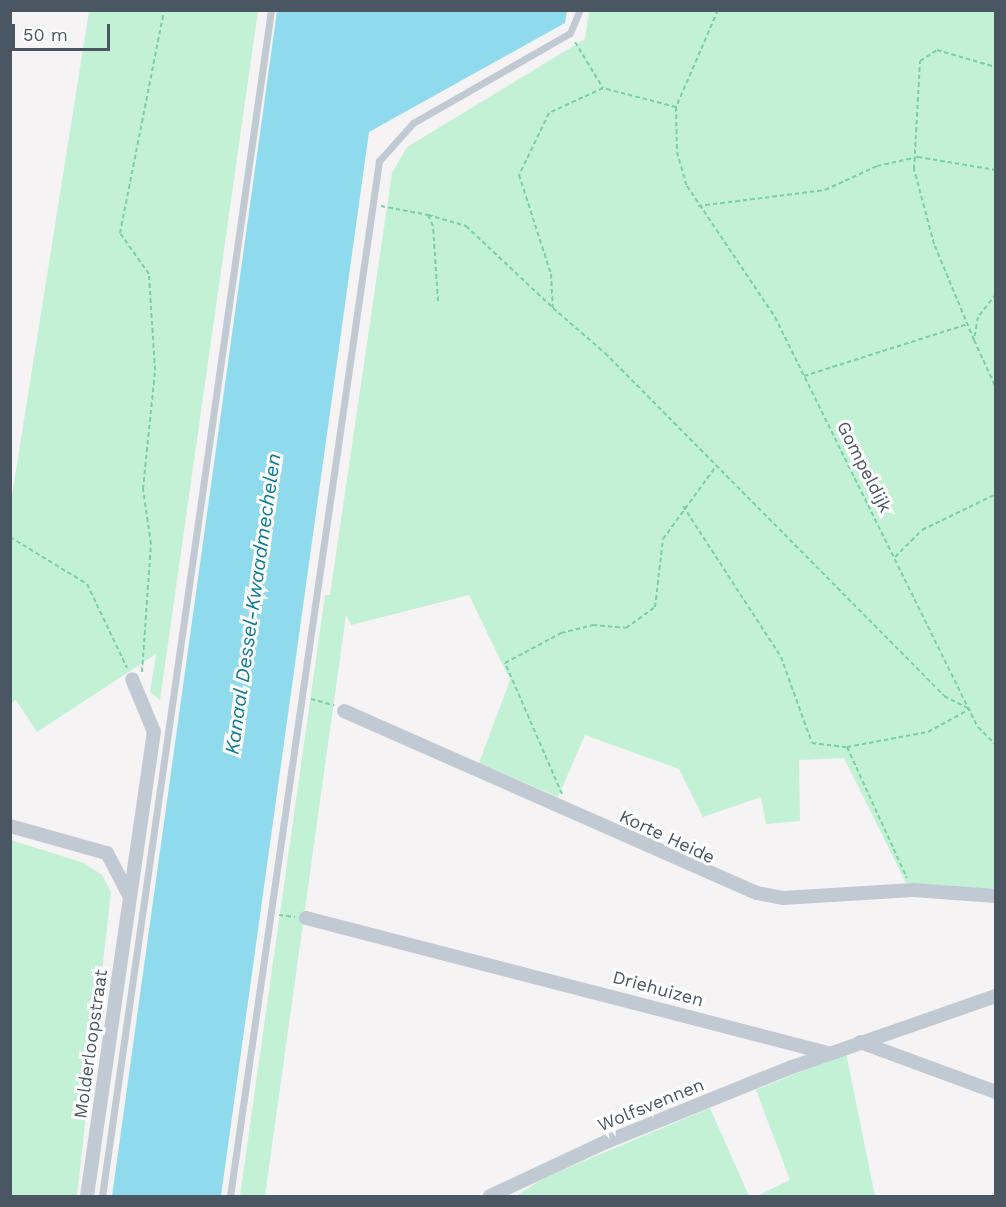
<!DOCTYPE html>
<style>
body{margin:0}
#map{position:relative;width:1006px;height:1207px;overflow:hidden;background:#f5f3f3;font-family:"Work Sans",sans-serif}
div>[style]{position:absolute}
.green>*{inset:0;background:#c3f1d5}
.water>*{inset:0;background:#90daee}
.path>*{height:2px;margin-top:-1px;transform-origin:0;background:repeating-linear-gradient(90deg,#7ad0a6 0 4.5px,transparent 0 7.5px)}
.service>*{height:7px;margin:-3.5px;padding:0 3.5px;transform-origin:3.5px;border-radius:3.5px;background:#c1cad2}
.minor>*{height:14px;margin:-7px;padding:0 7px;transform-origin:7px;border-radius:7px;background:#c1cad2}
span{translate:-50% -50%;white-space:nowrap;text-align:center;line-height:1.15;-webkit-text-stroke:6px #fff;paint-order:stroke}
.street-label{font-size:18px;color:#4a5661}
.water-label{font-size:20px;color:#0c7c9b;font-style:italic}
.frame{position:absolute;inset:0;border:12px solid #4a5661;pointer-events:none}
.scale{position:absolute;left:12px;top:24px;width:98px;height:27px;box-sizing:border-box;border:3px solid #4a5661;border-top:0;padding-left:8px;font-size:18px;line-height:21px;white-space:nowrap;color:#4a5661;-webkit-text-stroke:4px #fff;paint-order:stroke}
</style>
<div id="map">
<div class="green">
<i style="clip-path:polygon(89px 11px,258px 11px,160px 700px,150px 692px,156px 654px,37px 732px,16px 700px,11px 703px,11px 502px)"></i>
<i style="clip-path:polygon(589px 11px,995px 11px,995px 891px,906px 883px,844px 758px,799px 760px,800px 821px,766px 824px,761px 797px,703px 817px,679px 769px,585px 735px,558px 797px,479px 763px,510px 680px,469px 595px,351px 625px,346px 615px,265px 1196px,240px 1196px,325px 595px,330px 595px,392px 173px,407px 147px,585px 39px)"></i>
<i style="clip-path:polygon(11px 840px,84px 863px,102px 875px,111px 892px,77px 1196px,11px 1196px)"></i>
<i style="clip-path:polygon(846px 1053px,875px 1196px,757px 1196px,790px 1180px,756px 1090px)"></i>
<i style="clip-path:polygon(710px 1108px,749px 1196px,516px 1196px,546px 1177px)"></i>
</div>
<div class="water">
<i style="clip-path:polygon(277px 11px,567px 11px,565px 23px,369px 132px,221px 1196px,112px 1196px)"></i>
</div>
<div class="path">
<i style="left:718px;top:10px;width:106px;rotate:113.4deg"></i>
<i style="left:676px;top:107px;width:45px;rotate:88.7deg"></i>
<i style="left:677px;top:152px;width:35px;rotate:74deg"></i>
<i style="left:687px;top:186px;width:158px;rotate:56.1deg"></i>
<i style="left:775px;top:317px;width:458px;rotate:63.7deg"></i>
<i style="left:978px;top:727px;width:25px;rotate:45deg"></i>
<i style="left:575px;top:42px;width:54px;rotate:58.7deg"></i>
<i style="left:676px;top:107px;width:75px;rotate:-165.4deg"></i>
<i style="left:603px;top:88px;width:60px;rotate:155.2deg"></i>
<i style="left:549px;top:113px;width:69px;rotate:115.8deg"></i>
<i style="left:519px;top:175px;width:104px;rotate:72.1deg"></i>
<i style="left:551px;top:274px;width:34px;rotate:87deg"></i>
<i style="left:553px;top:308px;width:69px;rotate:40.9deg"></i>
<i style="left:605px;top:353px;width:482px;rotate:45.3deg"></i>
<i style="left:944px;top:696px;width:29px;rotate:27deg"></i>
<i style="left:381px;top:206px;width:48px;rotate:10.8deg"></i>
<i style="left:698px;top:206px;width:128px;rotate:-7.2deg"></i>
<i style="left:825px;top:190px;width:57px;rotate:-24.8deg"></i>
<i style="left:877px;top:166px;width:42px;rotate:-12.4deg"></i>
<i style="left:918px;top:157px;width:79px;rotate:9.5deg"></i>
<i style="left:996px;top:294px;width:29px;rotate:128deg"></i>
<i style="left:978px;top:317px;width:23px;rotate:100deg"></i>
<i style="left:974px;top:340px;width:53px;rotate:65.4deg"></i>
<i style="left:438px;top:301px;width:75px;rotate:-93.8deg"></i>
<i style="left:433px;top:226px;width:12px;rotate:-114deg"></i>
<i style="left:428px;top:215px;width:40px;rotate:16deg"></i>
<i style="left:466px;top:226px;width:120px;rotate:43.3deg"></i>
<i style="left:974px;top:340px;width:104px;rotate:-112.6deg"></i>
<i style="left:934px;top:244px;width:78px;rotate:-104.9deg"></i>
<i style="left:914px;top:169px;width:108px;rotate:-86.8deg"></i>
<i style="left:920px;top:61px;width:20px;rotate:-33deg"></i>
<i style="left:937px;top:50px;width:61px;rotate:16.1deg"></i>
<i style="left:804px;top:376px;width:172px;rotate:-17.6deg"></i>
<i style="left:683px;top:506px;width:180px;rotate:57deg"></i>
<i style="left:781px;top:657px;width:91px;rotate:70.2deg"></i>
<i style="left:812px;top:743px;width:35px;rotate:7deg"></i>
<i style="left:847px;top:747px;width:82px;rotate:-10.5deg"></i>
<i style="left:928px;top:732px;width:48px;rotate:-28.7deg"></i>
<i style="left:10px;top:537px;width:90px;rotate:31.4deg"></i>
<i style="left:87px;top:584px;width:93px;rotate:64.5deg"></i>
<i style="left:895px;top:557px;width:38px;rotate:-45deg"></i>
<i style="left:922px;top:530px;width:82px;rotate:-25.9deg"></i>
<i style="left:142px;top:672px;width:128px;rotate:-86deg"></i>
<i style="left:151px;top:544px;width:56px;rotate:-98.3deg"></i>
<i style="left:143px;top:489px;width:120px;rotate:-84.2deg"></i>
<i style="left:155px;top:370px;width:96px;rotate:-93.6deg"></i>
<i style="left:149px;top:274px;width:50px;rotate:-125.3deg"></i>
<i style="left:120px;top:233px;width:227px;rotate:-78.8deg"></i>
<i style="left:311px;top:699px;width:24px;rotate:15deg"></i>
<i style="left:847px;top:747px;width:144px;rotate:65.4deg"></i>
<i style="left:562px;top:794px;width:143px;rotate:-113.5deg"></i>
<i style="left:505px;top:663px;width:64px;rotate:-28.2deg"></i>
<i style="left:561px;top:633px;width:33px;rotate:-14deg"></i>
<i style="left:593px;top:625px;width:33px;rotate:5deg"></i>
<i style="left:626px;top:628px;width:36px;rotate:-36deg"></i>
<i style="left:655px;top:607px;width:68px;rotate:-83.3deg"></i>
<i style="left:663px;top:539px;width:87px;rotate:-53.9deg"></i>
<i style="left:279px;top:915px;width:16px;rotate:7deg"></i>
</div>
<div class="service">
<i style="left:102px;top:1196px;width:1198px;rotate:-81.89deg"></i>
<i style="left:230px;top:1196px;width:1046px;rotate:-81.81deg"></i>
<i style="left:379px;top:161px;width:51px;rotate:-48.2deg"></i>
<i style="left:413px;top:123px;width:181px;rotate:-29.8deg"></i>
<i style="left:570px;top:33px;width:25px;rotate:-67deg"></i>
</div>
<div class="minor">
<i style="left:344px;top:711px;width:451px;rotate:23.8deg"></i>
<i style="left:757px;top:893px;width:26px;rotate:11deg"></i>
<i style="left:783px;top:898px;width:130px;rotate:-3.5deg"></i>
<i style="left:913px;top:890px;width:83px;rotate:4.1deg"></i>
<i style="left:10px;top:826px;width:101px;rotate:15.6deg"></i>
<i style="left:107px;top:853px;width:47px;rotate:62.4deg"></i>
<i style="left:306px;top:918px;width:539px;rotate:14.5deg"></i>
<i style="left:860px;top:1042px;width:145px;rotate:20.2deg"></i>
<i style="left:87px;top:1196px;width:469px;rotate:-81.8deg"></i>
<i style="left:154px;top:732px;width:57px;rotate:-112.5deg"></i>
<i style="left:490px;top:1196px;width:128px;rotate:-25deg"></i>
<i style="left:606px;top:1142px;width:201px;rotate:-22deg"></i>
<i style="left:792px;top:1067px;width:216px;rotate:-19.2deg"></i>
</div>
<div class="street-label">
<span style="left:864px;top:467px;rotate:63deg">Gompeldijk</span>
<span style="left:667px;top:837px;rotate:25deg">Korte Heide</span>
<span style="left:658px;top:989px;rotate:15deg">Driehuizen</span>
<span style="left:91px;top:1044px;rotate:-82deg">Molderloopstraat</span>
<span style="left:651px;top:1105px;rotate:-22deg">Wolfsvennen</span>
</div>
<div class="water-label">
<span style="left:253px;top:604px;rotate:-82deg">Kanaal Dessel-Kwaadmechelen</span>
</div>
<div class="frame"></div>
<div class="scale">50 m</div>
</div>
